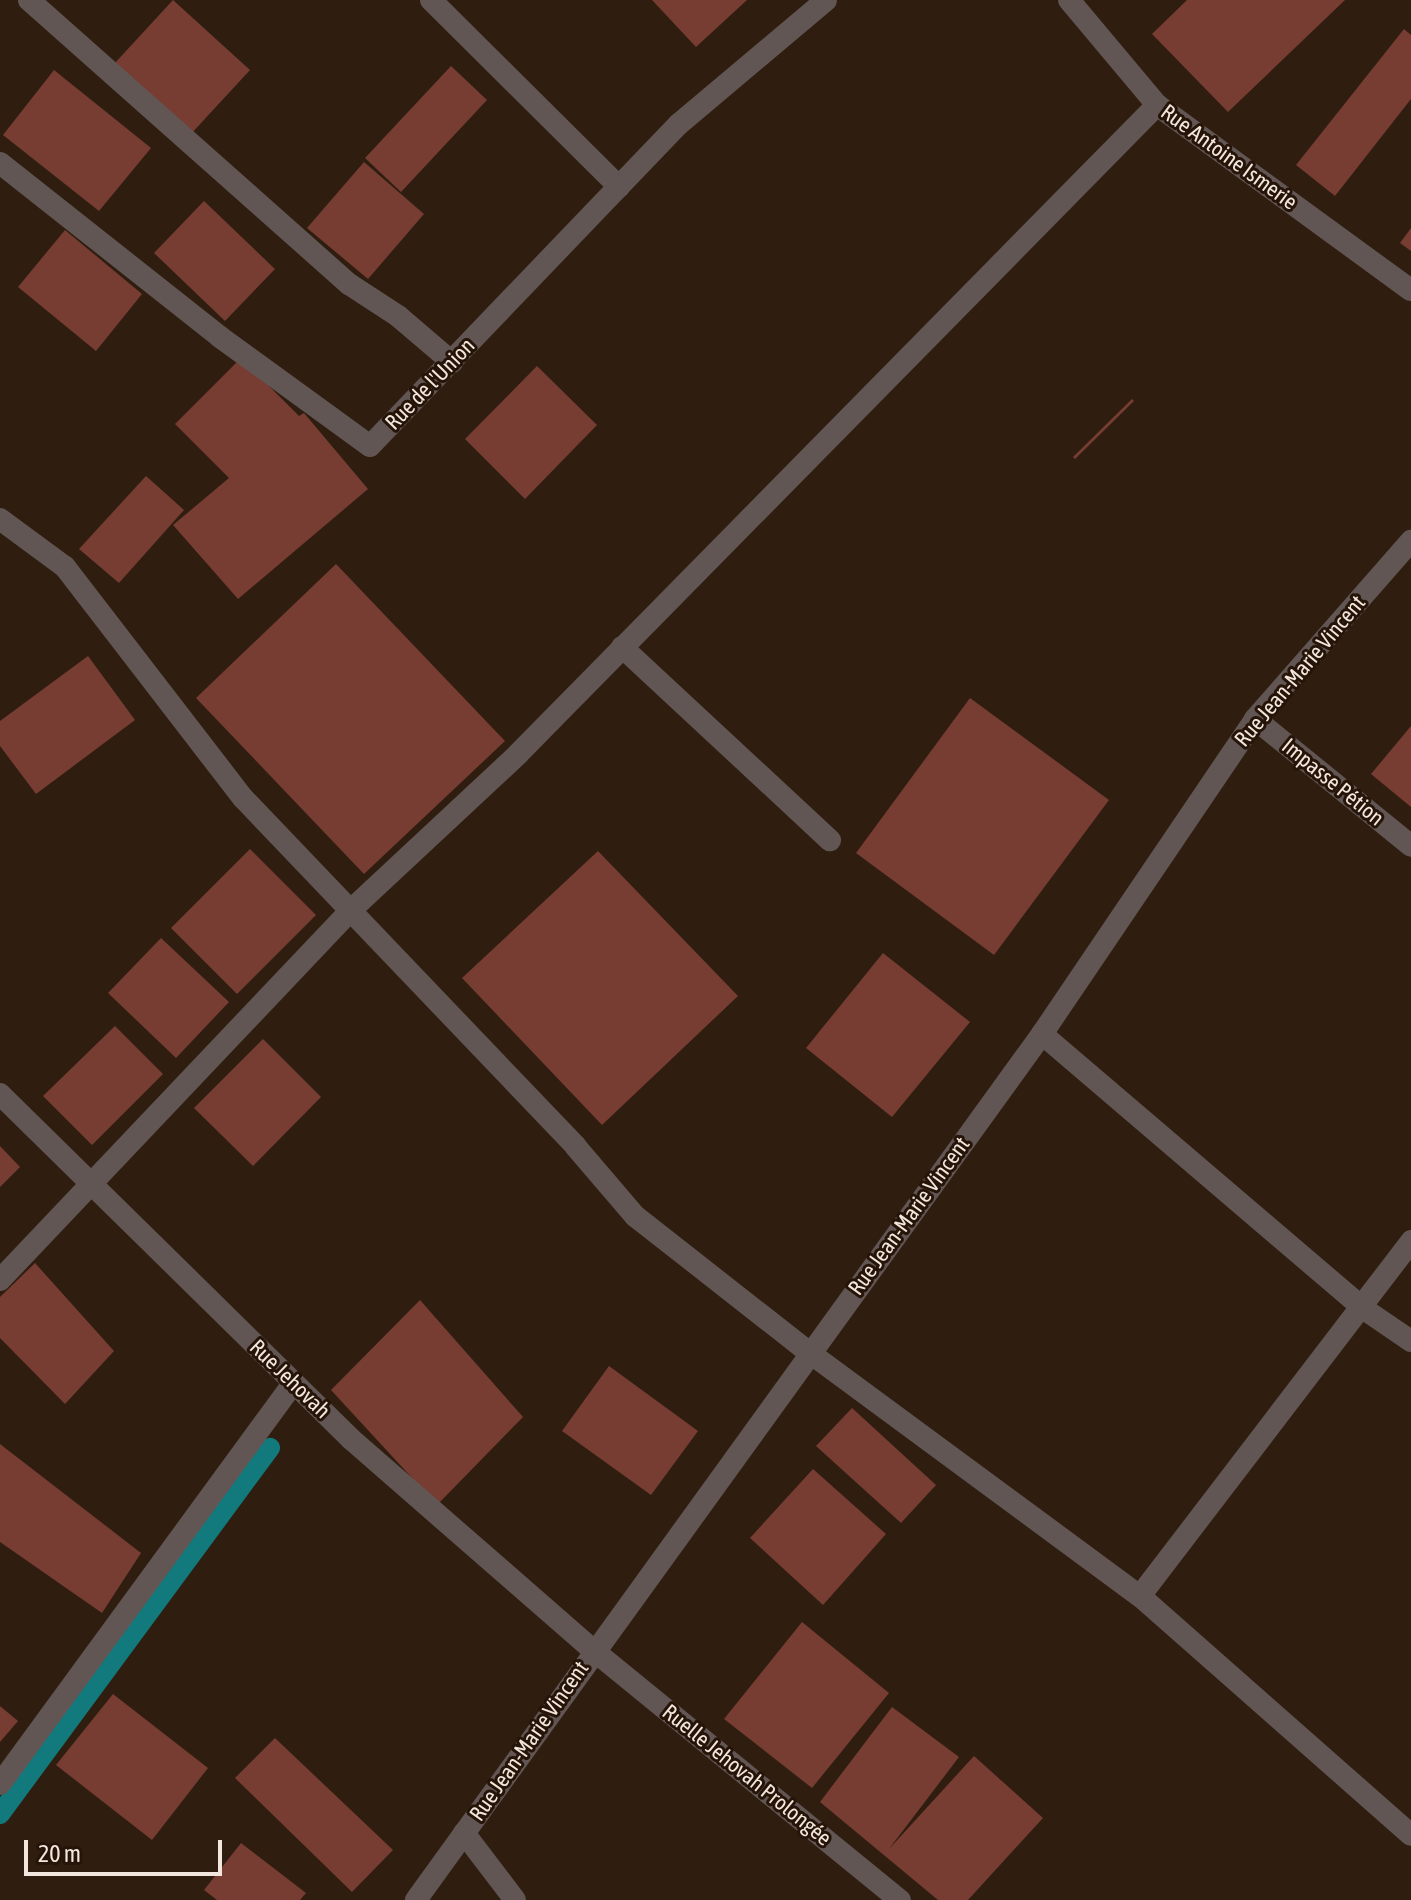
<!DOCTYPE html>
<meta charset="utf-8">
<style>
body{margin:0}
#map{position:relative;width:1411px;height:1900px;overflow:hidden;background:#2f1e10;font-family:"Asap Condensed",sans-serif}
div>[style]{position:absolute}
.stream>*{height:20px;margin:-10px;padding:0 10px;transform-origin:10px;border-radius:10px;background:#127a7c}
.building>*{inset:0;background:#773c32}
.service>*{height:22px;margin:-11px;padding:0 11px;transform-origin:11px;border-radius:11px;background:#625655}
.minor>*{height:22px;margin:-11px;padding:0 11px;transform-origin:11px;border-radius:11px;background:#625655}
span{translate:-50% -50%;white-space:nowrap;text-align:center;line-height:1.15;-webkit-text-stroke:6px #251407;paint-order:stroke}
.street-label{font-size:22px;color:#f2e6dd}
.scale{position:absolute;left:24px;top:1840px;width:198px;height:36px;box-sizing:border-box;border:4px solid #f2e6dd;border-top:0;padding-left:10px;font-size:24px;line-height:28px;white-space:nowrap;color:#f2e6dd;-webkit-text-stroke:6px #251407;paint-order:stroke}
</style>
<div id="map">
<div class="stream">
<i style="left:0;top:1814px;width:455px;rotate:-53.6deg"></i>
</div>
<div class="building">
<i style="clip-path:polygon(173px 0,250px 70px,190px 135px,114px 64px)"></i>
<i style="clip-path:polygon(652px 0,747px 0,696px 47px)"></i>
<i style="clip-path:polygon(1187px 0,1345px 0,1228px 112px,1152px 34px)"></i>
<i style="clip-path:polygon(1404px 29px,1411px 35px,1411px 99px,1335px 196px,1296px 165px)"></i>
<i style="clip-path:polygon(451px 66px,487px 100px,401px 192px,365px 158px)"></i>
<i style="clip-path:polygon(54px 70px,151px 148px,99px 211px,3px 135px)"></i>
<i style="clip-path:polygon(364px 162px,424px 214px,368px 279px,307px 228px)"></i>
<i style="clip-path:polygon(204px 201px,275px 269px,225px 321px,154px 253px)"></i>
<i style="clip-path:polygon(1411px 228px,1411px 251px,1400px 243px)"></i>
<i style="clip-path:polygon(65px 230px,142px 294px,96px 351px,18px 287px)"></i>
<i style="clip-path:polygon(241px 358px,299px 416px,304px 413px,368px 489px,238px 599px,173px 525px,229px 478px,175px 424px)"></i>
<i style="clip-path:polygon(537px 366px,597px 425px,525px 499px,465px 439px)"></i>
<i style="clip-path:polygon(1132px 399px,1134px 401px,1075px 459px,1073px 457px)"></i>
<i style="clip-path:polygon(146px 476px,184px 510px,119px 583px,79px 549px)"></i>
<i style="clip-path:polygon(336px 564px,505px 741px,364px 874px,196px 698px)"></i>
<i style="clip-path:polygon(88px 656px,135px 720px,36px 794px,0 746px,0 721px)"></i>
<i style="clip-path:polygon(970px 698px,1109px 800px,994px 955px,856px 853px)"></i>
<i style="clip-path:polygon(1411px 726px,1411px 807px,1371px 774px)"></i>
<i style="clip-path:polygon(250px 849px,316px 915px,237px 994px,171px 928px)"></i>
<i style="clip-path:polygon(598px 851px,738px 996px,602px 1125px,462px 978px)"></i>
<i style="clip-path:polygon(161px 938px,229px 1002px,176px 1058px,108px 993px)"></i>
<i style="clip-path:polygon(883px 953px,970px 1022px,892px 1117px,806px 1048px)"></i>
<i style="clip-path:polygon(115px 1026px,163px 1074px,92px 1145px,43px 1096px)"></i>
<i style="clip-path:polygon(263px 1039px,321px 1097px,253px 1166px,194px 1108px)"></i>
<i style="clip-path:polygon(0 1146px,20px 1167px,0 1187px)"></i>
<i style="clip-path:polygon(35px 1263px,114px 1351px,65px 1404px,0 1338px,0 1297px)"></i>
<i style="clip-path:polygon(420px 1300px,523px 1417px,437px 1505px,331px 1390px)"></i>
<i style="clip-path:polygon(609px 1366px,698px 1431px,651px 1495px,562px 1431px)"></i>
<i style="clip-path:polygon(852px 1408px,936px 1485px,901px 1523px,816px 1446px)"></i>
<i style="clip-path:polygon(0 1444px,141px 1553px,102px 1613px,0 1542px)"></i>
<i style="clip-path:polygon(813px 1469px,886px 1534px,823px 1605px,750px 1538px)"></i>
<i style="clip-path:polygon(802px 1622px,889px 1693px,812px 1788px,724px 1719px)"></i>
<i style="clip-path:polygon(113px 1694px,208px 1768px,152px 1840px,56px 1765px)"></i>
<i style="clip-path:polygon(0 1706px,18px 1721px,0 1742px)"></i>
<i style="clip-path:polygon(892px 1707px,959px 1757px,889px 1849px,974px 1756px,1043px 1818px,968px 1900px,938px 1900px,820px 1802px)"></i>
<i style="clip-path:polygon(275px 1738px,393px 1850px,352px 1892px,235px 1778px)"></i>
<i style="clip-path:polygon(241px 1843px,306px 1893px,300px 1900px,217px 1900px,204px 1890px)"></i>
</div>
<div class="service">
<i style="left:29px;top:0;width:428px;rotate:41.6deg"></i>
<i style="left:349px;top:284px;width:59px;rotate:33.1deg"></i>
<i style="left:398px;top:316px;width:71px;rotate:40.4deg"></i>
<i style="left:431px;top:0;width:265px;rotate:44.8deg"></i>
<i style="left:0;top:163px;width:280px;rotate:38.3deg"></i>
<i style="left:220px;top:337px;width:185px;rotate:36deg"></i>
<i style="left:370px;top:446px;width:446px;rotate:-46.2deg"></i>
<i style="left:679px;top:124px;width:192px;rotate:-40.1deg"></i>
<i style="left:0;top:519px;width:81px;rotate:36.4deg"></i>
<i style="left:65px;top:567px;width:292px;rotate:52.4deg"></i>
<i style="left:243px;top:798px;width:482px;rotate:46.3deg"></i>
<i style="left:576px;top:1147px;width:91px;rotate:49.5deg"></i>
<i style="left:635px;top:1216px;width:222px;rotate:38.1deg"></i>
<i style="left:622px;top:647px;width:284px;rotate:42.9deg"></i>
<i style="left:0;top:1280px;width:510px;rotate:-46.51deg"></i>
<i style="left:351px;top:910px;width:229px;rotate:-43deg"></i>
<i style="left:518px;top:754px;width:911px;rotate:-45.44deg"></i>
<i style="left:1140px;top:1596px;width:447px;rotate:-52.6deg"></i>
</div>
<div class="minor">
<i style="left:1069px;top:0;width:137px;rotate:50deg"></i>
<i style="left:1157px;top:105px;width:314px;rotate:36.1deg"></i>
<i style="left:1255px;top:719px;width:201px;rotate:39.1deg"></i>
<i style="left:1042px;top:1034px;width:423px;rotate:40.5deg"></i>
<i style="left:1364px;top:1309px;width:57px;rotate:34.2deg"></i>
<i style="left:0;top:1094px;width:492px;rotate:44.5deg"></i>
<i style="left:351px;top:1439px;width:321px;rotate:41.1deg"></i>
<i style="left:593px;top:1650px;width:396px;rotate:39.2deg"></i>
<i style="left:810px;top:1353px;width:410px;rotate:36.4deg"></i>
<i style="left:1140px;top:1596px;width:361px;rotate:41.4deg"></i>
<i style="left:0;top:1784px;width:497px;rotate:-53.8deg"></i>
<i style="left:464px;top:1833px;width:84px;rotate:52.7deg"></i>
<i style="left:416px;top:1900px;width:1069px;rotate:-54.14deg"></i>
<i style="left:1042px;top:1034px;width:380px;rotate:-55.9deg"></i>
<i style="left:1255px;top:719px;width:237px;rotate:-48.8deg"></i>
</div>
<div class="street-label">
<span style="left:1229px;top:157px;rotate:36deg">Rue Antoine Ismerie</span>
<span style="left:430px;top:384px;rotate:-46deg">Rue de l'Union</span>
<span style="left:1300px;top:671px;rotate:-50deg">Rue Jean-Marie Vincent</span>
<span style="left:1333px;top:782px;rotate:39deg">Impasse Pétion</span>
<span style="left:909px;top:1216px;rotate:-54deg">Rue Jean-Marie Vincent</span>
<span style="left:290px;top:1379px;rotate:44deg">Rue Jehovah</span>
<span style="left:529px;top:1741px;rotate:-55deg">Rue Jean-Marie Vincent</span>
<span style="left:747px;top:1775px;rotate:39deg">Ruelle Jehovah Prolongée</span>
</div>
<div class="scale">20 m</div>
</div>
